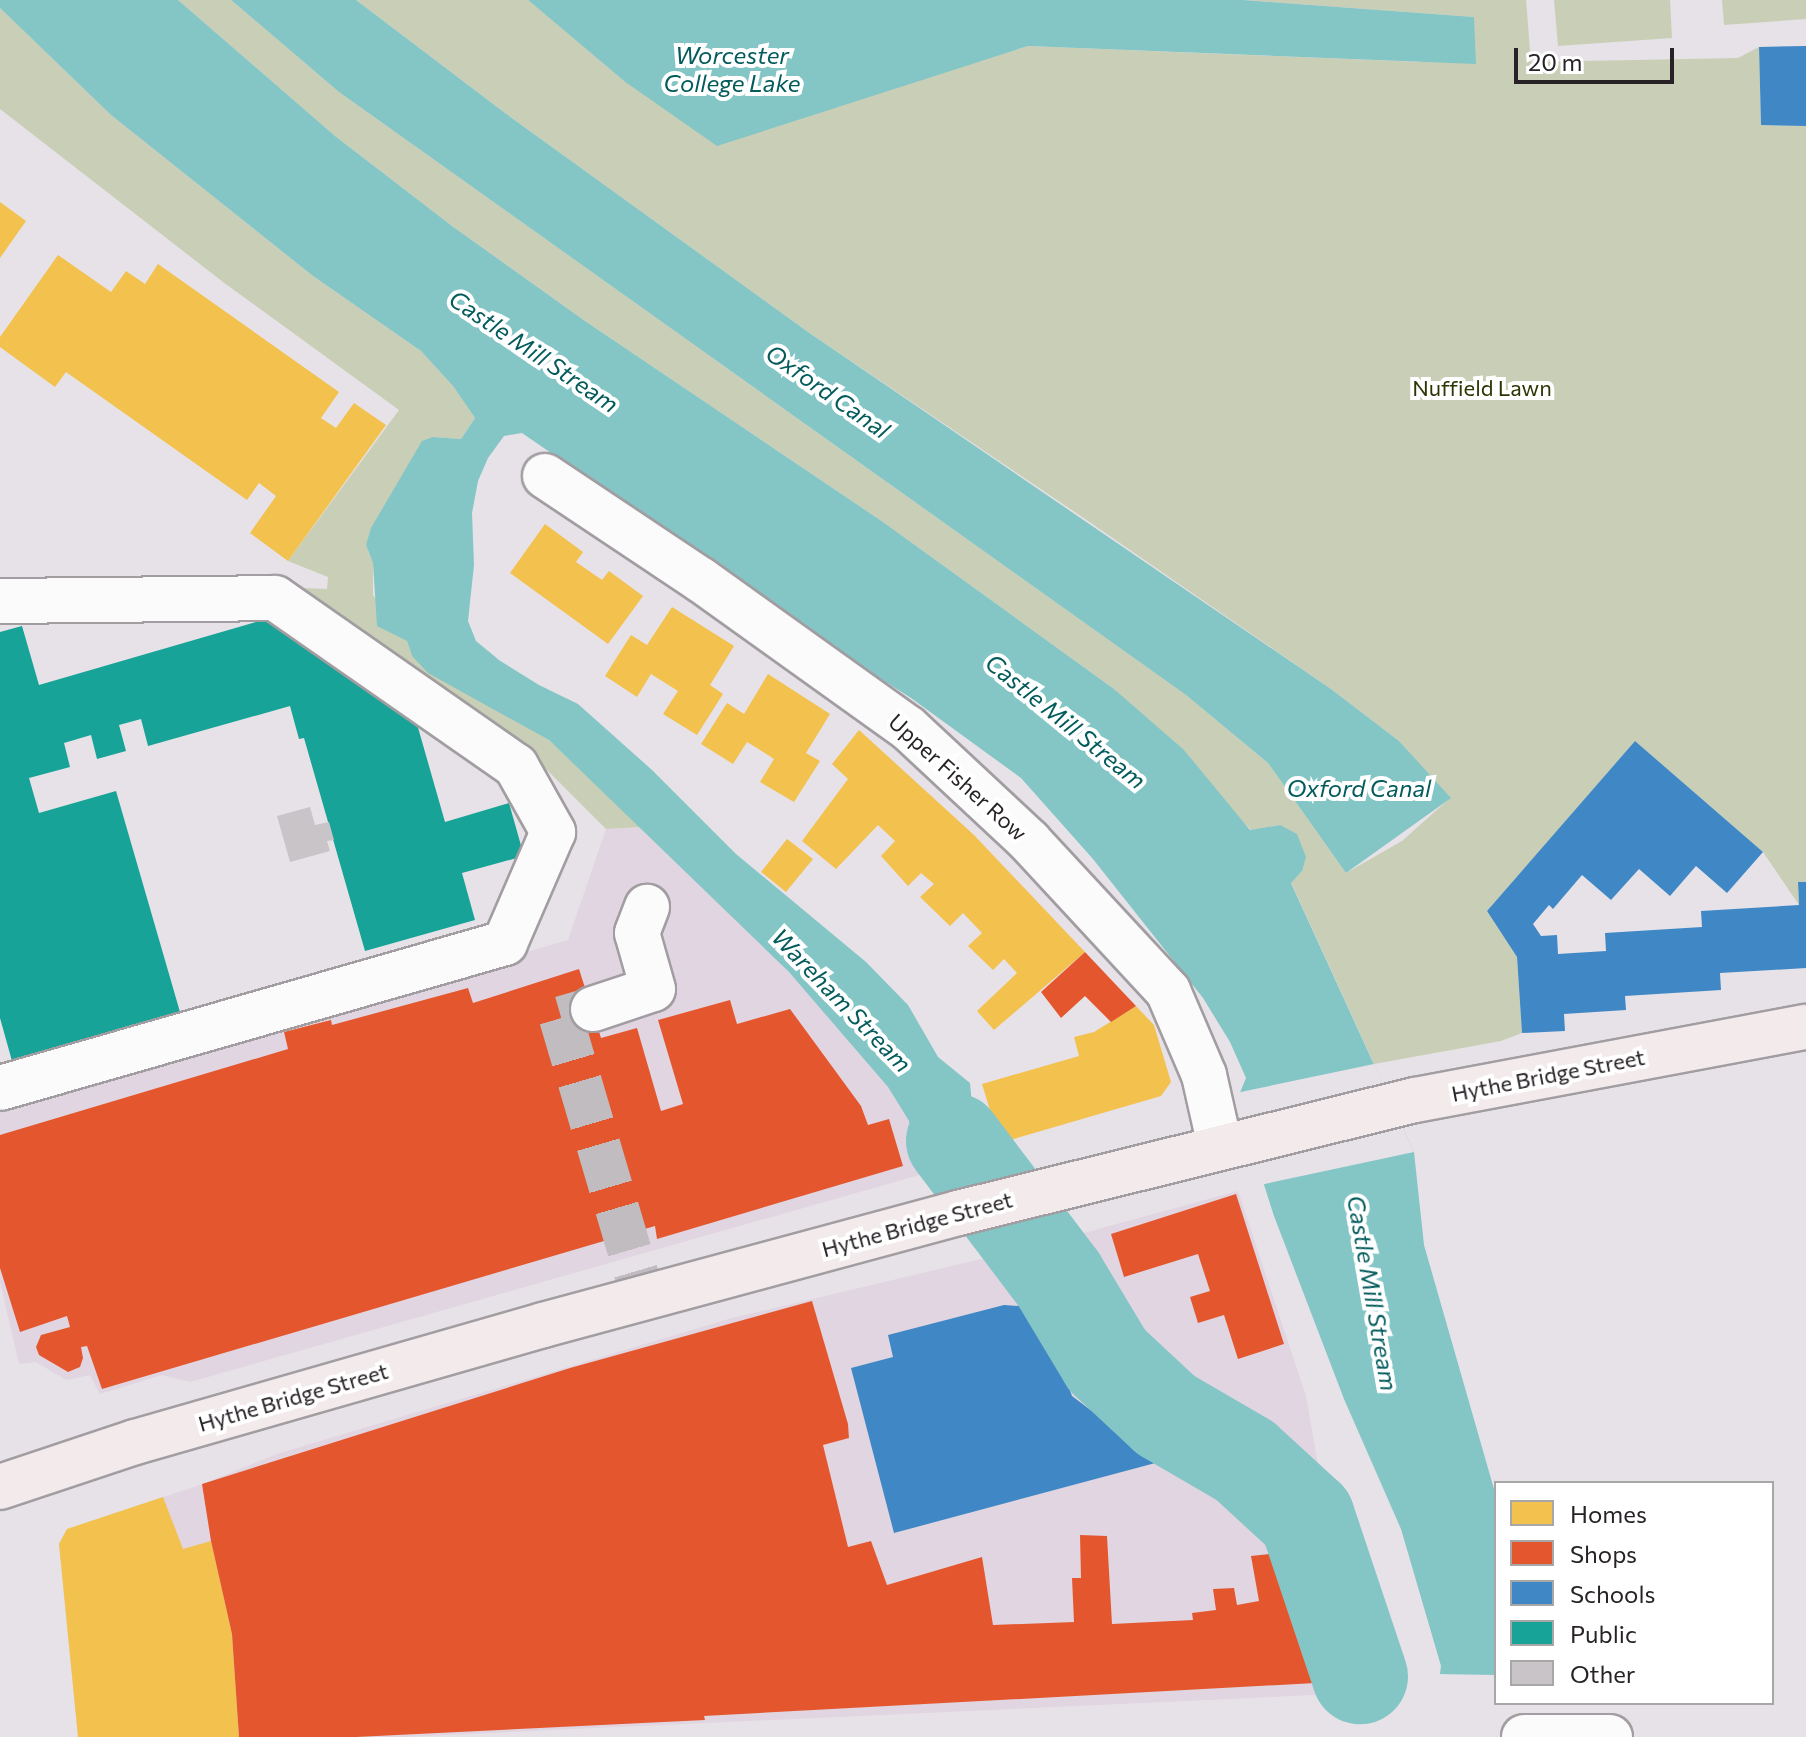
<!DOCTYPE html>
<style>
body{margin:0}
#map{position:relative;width:1806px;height:1737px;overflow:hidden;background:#e7e2e7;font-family:Commissioner,sans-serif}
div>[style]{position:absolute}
.built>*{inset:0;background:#e0d5e0}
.green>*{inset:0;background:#c9cfb6}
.water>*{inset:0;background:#84c5c6}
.pier>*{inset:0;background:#e7e2e7}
.homes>*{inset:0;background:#f2c14e}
.shops>*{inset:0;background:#e4572e}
.schools>*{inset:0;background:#3f88c5}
.public>*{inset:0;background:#17a398}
.river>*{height:96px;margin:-48px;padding:0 48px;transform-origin:48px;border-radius:48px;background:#84c5c6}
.building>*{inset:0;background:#c8c4c8}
.minor-tunnel>*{height:44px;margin-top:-22px;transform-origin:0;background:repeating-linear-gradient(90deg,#c0bcc0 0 44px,transparent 0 66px)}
.roads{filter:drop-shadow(2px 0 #a19da1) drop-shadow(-2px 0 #a19da1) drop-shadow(0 2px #a19da1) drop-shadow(0 -2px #a19da1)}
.minor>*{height:44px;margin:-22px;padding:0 22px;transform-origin:22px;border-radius:22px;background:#fbfbfb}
.major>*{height:44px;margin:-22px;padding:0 22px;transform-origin:22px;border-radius:22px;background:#f2eaeb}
span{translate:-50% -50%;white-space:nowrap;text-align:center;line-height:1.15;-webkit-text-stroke:8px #fff;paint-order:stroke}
.park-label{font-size:22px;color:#2c3603}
.street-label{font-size:22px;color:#262226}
.water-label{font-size:24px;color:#045b5c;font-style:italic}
.legend{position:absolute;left:1494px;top:1481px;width:280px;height:224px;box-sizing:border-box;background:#fff;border:2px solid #a8a7a8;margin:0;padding:10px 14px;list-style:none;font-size:24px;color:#262226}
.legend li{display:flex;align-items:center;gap:16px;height:40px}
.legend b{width:40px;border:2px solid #a8a7a8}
.scale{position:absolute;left:1514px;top:48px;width:160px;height:36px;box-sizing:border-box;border:4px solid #262226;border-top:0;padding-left:10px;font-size:24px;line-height:28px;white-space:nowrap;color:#262226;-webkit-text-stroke:6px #fff;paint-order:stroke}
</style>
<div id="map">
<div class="built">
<i style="clip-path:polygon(641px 827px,789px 972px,849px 1038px,888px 1087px,909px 1121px,917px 1156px,930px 1172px,190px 1382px,162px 1375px,100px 1394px,90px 1375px,66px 1380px,36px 1362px,19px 1364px,0 1282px,0 1106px,568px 940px,606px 829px)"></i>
<i style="clip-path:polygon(1238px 1191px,1306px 1396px,1358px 1693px,402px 1737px,78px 1737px,59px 1544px,67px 1529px,200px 1485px,277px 1454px,732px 1318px,1032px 1247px)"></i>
</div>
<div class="green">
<i style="clip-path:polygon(178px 0,231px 0,339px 92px,1186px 695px,1268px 763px,1346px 873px,1402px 841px,1450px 798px,1399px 741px,1331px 689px,1088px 521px,808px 332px,505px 113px,356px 0,528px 0,624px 81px,919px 79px,1028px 46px,1421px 62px,1474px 17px,1243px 0,1526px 0,1531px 62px,1738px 58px,1759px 47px,1761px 125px,1806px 126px,1806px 882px,1798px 883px,1799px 905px,1763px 852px,1635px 741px,1487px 911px,1517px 957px,1522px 1033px,1501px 1041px,1374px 1064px,1291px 882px,1302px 871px,1280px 825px,1251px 830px,1114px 689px,883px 522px,585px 321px,452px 226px,335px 136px)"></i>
<i style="clip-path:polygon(1554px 0,1670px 0,1672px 38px,1558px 46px)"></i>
<i style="clip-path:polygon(1722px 0,1806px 0,1806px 19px,1724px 25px)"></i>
<i style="clip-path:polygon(0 8px,111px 115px,313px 276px,421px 351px,453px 386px,475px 418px,461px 439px,433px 437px,366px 545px,373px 563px,373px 595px,407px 641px,412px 656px,549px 740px,641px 827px,606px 829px,532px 755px,431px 691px,401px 658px,277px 587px,327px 589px,328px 577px,288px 561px,399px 410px,223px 282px,0 109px)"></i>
</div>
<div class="water">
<i style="clip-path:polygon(0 0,178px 0,335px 136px,452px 226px,585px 321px,883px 522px,1114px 689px,1184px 750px,1250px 830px,1280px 825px,1297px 834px,1306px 857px,1302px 871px,1291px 883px,1414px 1152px,1424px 1245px,1496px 1496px,1496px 1703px,1518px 1703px,1432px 1737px,1441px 1666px,1401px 1529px,1344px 1399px,1274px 1216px,1237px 1100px,1246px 1078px,1230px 1042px,1203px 998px,1093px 859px,1021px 778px,911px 698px,599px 499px,554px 455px,522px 433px,504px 436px,488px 458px,478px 481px,472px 513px,474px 565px,468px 621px,476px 641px,499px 660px,539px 685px,578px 704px,652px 770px,736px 854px,866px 962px,908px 1005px,938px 1057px,970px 1083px,972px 1104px,988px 1138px,1066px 1239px,989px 1258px,917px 1156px,909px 1121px,888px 1087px,789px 972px,549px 740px,428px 673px,412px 656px,407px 641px,377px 626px,373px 563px,366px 545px,371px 528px,422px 441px,433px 437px,461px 439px,475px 418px,453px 386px,421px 351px,313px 276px,111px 115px,0 8px)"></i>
<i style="clip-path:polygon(231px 0,356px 0,505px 113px,808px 332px,1331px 689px,1399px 741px,1451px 798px,1346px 873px,1268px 763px,1186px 695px,339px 92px)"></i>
<i style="clip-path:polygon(528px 0,1243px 0,1474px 17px,1476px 64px,1028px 46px,717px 146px,624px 81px)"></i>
</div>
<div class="pier">
<i style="clip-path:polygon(1374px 1064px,1414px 1152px,1260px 1185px,1234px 1101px,1236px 1093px)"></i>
<i style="clip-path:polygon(996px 1147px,1066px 1239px,989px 1258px,926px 1166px)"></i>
<i style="clip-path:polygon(1436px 1674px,1496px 1675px,1496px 1703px,1518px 1703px,1524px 1737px,1428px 1737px)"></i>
</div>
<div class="homes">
<i style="clip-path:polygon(0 202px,26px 221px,0 258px)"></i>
<i style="clip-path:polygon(58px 255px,111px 292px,126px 271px,145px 284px,158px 264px,339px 392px,321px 418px,336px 428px,354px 403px,386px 425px,288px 561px,250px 533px,276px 496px,259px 483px,247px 500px,66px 372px,55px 387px,0 347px,0 337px)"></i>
<i style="clip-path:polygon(545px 524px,583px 552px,576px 562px,602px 580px,609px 571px,643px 596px,608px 644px,510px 573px)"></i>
<i style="clip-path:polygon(672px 607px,734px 646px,710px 685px,723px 694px,697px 735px,663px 714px,678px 691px,651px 674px,637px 697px,605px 676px,631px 635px,647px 645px)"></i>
<i style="clip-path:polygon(768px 674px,830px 714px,806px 753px,820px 761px,794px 802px,760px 782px,774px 759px,760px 750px,747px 742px,733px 764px,701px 744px,727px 703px,744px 714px)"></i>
<i style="clip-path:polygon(859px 730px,974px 835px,1085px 952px,994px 1030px,977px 1011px,1017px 973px,1004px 959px,993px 970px,968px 946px,982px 933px,963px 913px,950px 926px,920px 897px,934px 884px,921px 873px,908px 886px,881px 856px,895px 841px,878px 825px,836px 869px,802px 841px,848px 779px,832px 764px)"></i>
<i style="clip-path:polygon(787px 839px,813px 859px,786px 892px,761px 872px)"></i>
<i style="clip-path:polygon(1136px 1006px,1154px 1025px,1171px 1082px,1161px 1096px,1000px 1143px,982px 1084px,1079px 1056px,1074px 1037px,1094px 1032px)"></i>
<i style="clip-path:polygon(163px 1497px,183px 1549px,211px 1541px,232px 1634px,239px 1737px,78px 1737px,59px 1544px,67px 1529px)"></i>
</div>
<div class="shops">
<i style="clip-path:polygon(1085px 952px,1136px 1006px,1111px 1022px,1085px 996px,1061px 1018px,1041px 992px)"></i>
<i style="clip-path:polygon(579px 969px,601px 1038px,637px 1028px,661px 1111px,683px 1104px,658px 1020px,730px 1000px,737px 1024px,790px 1009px,861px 1106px,868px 1125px,889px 1119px,903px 1166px,657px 1239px,655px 1226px,102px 1389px,87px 1346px,81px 1347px,83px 1358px,80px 1367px,68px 1372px,39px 1355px,36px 1347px,41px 1335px,70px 1327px,67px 1316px,20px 1332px,0 1268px,0 1135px,288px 1049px,284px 1032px,331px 1020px,332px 1025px,468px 988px,473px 1003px)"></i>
<i style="clip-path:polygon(1236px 1194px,1284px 1344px,1238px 1359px,1224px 1315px,1198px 1323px,1190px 1297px,1210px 1291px,1198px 1254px,1124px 1277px,1111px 1234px)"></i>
<i style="clip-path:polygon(812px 1301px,848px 1424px,849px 1438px,823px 1445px,848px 1547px,871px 1541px,887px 1585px,982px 1557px,993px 1625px,1074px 1622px,1072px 1578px,1081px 1578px,1080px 1535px,1107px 1536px,1112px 1624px,1193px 1620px,1192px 1613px,1216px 1610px,1213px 1589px,1234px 1588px,1237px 1605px,1259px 1601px,1251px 1556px,1289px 1552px,1322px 1670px,1315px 1683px,704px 1716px,705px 1720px,356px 1737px,239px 1737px,232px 1634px,211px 1541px,202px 1484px,570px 1368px)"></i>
</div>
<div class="schools">
<i style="clip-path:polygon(1806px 46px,1806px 126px,1761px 125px,1759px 47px)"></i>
<i style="clip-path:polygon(1635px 741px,1763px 852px,1727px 893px,1696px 866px,1670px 896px,1639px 869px,1611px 900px,1582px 875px,1553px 909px,1549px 905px,1533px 924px,1541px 936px,1557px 935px,1558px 954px,1606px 951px,1605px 933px,1702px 927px,1701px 911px,1799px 905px,1798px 882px,1806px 882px,1806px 968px,1720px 973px,1721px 990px,1625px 996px,1626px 1010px,1564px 1014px,1565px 1031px,1522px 1033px,1517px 957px,1487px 911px)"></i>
<i style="clip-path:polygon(1004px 1305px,1032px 1307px,1048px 1331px,1072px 1396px,1159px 1462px,894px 1533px,851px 1368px,893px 1357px,888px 1335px)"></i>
</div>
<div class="public">
<i style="clip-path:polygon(263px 609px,411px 703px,445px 822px,509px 803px,524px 856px,462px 873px,475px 920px,365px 951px,304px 738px,299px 739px,290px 706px,148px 746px,141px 719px,119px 725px,126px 751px,97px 759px,91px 735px,64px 743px,70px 767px,29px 778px,39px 813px,116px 791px,180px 1012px,12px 1061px,0 1018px,0 632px,22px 626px,39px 685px,266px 619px)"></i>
</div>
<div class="river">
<i style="left:954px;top:1141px;width:174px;rotate:52.9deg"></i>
<i style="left:1059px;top:1280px;width:93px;rotate:59deg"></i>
<i style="left:1107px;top:1360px;width:81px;rotate:43deg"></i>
<i style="left:1166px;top:1415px;width:91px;rotate:30.2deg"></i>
<i style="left:1245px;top:1461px;width:84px;rotate:42.6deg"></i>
<i style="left:1307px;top:1518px;width:167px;rotate:71.5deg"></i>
</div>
<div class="building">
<i style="clip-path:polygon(310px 807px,315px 825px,329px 822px,334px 840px,327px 841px,330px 851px,290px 862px,277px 816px)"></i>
</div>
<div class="minor-tunnel">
<i style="left:593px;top:1009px;width:33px;rotate:164deg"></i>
<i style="left:561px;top:1018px;width:290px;rotate:73.6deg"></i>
</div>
<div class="roads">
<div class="minor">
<i style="left:545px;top:476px;width:187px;rotate:33.7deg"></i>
<i style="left:701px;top:580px;width:254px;rotate:35.6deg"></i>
<i style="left:908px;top:728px;width:166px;rotate:43deg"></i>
<i style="left:1029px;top:841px;width:205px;rotate:47.2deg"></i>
<i style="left:1168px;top:991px;width:91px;rotate:66.8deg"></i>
<i style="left:1204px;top:1075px;width:73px;rotate:77.3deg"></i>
<i style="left:0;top:601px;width:275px;rotate:-0.6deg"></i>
<i style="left:275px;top:598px;width:294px;rotate:34.9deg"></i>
<i style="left:516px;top:766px;width:76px;rotate:60.7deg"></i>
<i style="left:553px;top:832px;width:121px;rotate:113.4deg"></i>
<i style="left:505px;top:943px;width:525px;rotate:163.98deg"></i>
<i style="left:593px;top:1009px;width:63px;rotate:-18.4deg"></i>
<i style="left:653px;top:989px;width:58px;rotate:-105.9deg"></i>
<i style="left:637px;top:933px;width:28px;rotate:-69deg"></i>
<i style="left:1524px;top:1737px;width:86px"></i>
</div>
<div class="major">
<i style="left:0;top:1487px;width:142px;rotate:-18.4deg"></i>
<i style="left:135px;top:1442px;width:424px;rotate:-16deg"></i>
<i style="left:543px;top:1325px;width:430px;rotate:-15.1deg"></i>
<i style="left:958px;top:1213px;width:471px;rotate:-13.9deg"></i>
<i style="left:1415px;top:1100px;width:398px;rotate:-10.6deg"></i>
</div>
</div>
<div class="park-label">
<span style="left:1482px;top:388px">Nuffield Lawn</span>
</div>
<div class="street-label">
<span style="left:958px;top:777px;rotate:42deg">Upper Fisher Row</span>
<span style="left:1548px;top:1075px;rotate:-11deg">Hythe Bridge Street</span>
<span style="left:917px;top:1224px;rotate:-15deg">Hythe Bridge Street</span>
<span style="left:293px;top:1397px;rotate:-16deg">Hythe Bridge Street</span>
</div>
<div class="water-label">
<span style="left:732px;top:69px">Worcester<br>College Lake</span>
<span style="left:534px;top:351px;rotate:34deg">Castle Mill Stream</span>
<span style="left:828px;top:391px;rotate:35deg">Oxford Canal</span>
<span style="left:1066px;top:721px;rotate:39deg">Castle Mill Stream</span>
<span style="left:1359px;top:788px">Oxford Canal</span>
<span style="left:842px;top:1000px;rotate:46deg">Wareham Stream</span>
<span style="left:1373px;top:1293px;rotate:80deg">Castle Mill Stream</span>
</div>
<ul class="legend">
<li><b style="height:22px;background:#f2c14e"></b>Homes</li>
<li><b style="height:22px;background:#e4572e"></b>Shops</li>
<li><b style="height:22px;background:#3f88c5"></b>Schools</li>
<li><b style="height:22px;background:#17a398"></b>Public</li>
<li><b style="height:22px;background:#c8c4c8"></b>Other</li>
</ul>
<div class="scale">20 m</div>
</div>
